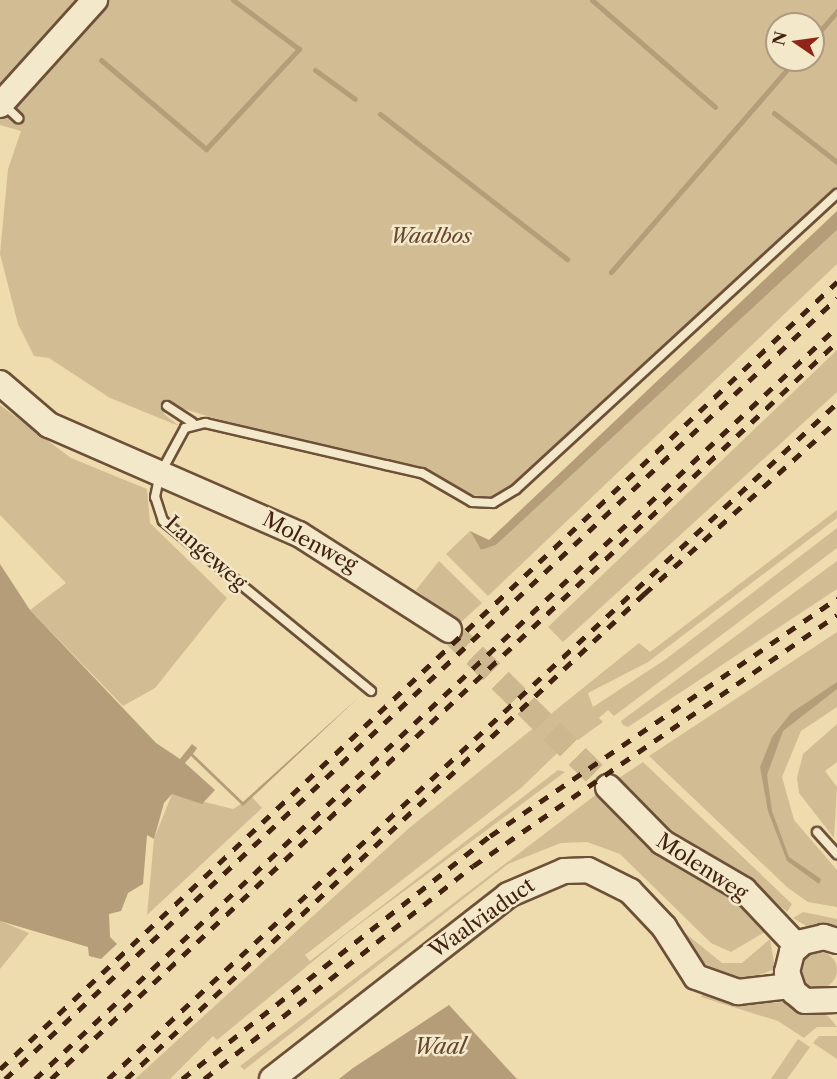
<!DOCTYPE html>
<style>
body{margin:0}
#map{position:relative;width:837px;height:1079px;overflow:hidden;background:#eedcae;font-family:"Libre Caslon Text",serif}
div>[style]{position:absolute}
.green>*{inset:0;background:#d1bc93}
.round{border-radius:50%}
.water>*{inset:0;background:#b49d78}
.pier>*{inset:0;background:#eedcae}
.stream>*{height:5px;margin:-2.5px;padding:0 2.5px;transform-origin:2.5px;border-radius:2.5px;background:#b49d78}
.secondary-tunnel>*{height:24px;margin-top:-12px;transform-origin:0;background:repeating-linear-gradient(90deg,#ccb78e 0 24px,transparent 0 36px)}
.roads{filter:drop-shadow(2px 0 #6d5038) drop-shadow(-2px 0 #6d5038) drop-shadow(0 2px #6d5038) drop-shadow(0 -2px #6d5038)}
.lane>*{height:8px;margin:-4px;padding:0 4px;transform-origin:4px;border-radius:4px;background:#f4e8ca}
.secondary>*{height:24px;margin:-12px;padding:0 12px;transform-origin:12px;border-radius:12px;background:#f4e8ca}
.rail>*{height:4.5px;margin-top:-2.25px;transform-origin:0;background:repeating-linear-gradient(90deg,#422210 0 10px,transparent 0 20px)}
span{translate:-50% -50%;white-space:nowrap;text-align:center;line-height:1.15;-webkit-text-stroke:5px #f4e8ca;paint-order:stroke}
.park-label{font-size:21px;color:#664831;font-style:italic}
.street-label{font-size:21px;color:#422210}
.water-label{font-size:22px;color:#64472f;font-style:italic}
.north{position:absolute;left:765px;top:12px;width:60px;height:60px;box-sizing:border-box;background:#f4e8ca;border:2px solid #ad9980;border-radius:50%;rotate:283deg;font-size:16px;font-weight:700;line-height:24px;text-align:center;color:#422210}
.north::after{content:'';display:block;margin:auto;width:21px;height:27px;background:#8f2418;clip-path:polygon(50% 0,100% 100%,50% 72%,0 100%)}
</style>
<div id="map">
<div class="green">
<i style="clip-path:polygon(evenodd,0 0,837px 0,837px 188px,521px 479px,491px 499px,465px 493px,167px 404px,164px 414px,179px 426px,110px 398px,49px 358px,34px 356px,18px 324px,0 254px,8px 169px,21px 131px,0 125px,0 0,777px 24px,813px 24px,813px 60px,777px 60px,777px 24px)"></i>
<i style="clip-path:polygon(837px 230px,837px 264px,488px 596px,446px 554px,470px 531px,481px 550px,496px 545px)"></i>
<i style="clip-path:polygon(837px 350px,837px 392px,563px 642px,548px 627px)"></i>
<i style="clip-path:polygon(0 405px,71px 458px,147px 489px,150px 523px,227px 598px,155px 688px,123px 706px,30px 610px,66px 583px,0 515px)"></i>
<i style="clip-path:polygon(837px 510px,837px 518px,648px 662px,588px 693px,593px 707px,666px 659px,837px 528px,837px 548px,614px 716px,608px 710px,599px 718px,603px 722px,578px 740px,574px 737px,521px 788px,305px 955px,310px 961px,558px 770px,565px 772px,345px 935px,217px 1040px,213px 1036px,170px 1079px,135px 1079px,408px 829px,639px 643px,650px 652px)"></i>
<i style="clip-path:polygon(439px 561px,482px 603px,460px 623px,416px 590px)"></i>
<i style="clip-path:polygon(837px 561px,837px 589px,628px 727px,623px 725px,621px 721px)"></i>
<i style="clip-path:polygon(837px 632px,837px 707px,801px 731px,782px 777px,794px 820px,837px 870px,837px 907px,808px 902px,788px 888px,649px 756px)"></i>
<i style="clip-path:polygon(837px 724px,837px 762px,825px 771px,837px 787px,834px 838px,799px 793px,797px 778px,803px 754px)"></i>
<i style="clip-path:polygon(643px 762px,792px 904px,787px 912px,743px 874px,672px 836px,616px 780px)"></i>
<i style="clip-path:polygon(598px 793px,644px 845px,738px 899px,765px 932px,731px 952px,711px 943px,620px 854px,587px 842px,561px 843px,508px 864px,244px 1070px,240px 1066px,223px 1079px)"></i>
<i style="clip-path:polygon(172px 794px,233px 809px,252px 797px,262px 808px,147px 915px,154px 839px)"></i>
<i style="clip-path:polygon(648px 892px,685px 933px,722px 963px,742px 963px,770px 939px,775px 969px,745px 980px,718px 973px,696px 957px)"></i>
<i style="clip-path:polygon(803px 912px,837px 919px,837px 925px,808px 927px,793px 918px)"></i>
<i style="clip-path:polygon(0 921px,29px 933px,0 969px)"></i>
<i class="round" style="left:801px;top:952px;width:36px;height:36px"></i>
<i style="clip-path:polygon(704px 993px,745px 1004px,787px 1002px,828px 1016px,837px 1027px,817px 1027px,804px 1038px,778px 1021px,701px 997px)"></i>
<i style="clip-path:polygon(819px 1036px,837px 1036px,837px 1059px,813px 1043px)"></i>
<i style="clip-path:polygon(798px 1039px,810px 1047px,787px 1079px,771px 1079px)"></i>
</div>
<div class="water">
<i style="clip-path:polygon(837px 211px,837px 230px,496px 545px,481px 550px,470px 531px,489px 540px)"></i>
<i style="clip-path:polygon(0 564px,30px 610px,156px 743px,180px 759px,192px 744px,197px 748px,193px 754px,243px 802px,360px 696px,243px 806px,191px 756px,185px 763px,215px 790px,202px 804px,172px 794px,164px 803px,154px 839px,147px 835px,143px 884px,128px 893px,121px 911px,109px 914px,110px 937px,117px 944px,101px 959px,89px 956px,88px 947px,0 921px)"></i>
<i style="clip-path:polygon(837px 682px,837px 689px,783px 731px,767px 775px,772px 811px,789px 857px,821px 879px,819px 884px,787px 861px,768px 811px,760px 767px,772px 737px,791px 713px)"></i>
<i style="clip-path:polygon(449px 1005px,517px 1079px,339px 1079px,353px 1068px)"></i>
</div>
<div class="pier">
<i style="clip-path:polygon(240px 1066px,253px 1079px,225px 1079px,231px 1074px)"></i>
</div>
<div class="stream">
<i style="left:592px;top:0;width:163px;rotate:41deg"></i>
<i style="left:813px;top:39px;width:37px;rotate:-49deg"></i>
<i style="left:101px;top:60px;width:138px;rotate:40.3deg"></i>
<i style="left:206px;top:149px;width:137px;rotate:-47.1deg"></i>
<i style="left:299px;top:49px;width:82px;rotate:-143.4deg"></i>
<i style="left:315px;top:70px;width:49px;rotate:35.9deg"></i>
<i style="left:774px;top:113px;width:80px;rotate:37.9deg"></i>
<i style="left:380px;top:114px;width:237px;rotate:37.8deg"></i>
<i style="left:611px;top:272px;width:281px;rotate:-49deg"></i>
</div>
<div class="secondary-tunnel">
<i style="left:449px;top:630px;width:223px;rotate:44.6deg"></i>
</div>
<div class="roads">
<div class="lane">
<i style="left:3px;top:104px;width:21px;rotate:43deg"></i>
<i style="left:167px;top:406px;width:30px;rotate:33deg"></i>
<i style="left:371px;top:691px;width:269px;rotate:-140.7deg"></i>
<i style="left:163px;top:521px;width:25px;rotate:-108deg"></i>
<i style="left:155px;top:497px;width:24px;rotate:-78deg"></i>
<i style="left:160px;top:474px;width:52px;rotate:-61.5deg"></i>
<i style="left:185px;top:428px;width:21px;rotate:-14deg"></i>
<i style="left:205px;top:423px;width:186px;rotate:13.1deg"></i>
<i style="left:386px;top:465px;width:37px;rotate:13deg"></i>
<i style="left:422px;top:473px;width:58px;rotate:30.1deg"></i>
<i style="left:472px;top:502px;width:21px;rotate:3deg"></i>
<i style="left:493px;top:503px;width:27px;rotate:-31deg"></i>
<i style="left:516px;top:489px;width:436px;rotate:-42.6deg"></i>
<i style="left:817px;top:832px;width:30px;rotate:48deg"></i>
</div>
<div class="secondary">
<i style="left:0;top:105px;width:142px;rotate:-47.9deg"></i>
<i style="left:0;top:383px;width:65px;rotate:40.6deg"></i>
<i style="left:49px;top:425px;width:273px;rotate:23.6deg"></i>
<i style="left:299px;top:534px;width:178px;rotate:32.6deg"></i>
<i style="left:608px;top:787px;width:77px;rotate:45.5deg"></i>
<i style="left:662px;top:842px;width:95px;rotate:30.3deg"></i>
<i style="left:744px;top:890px;width:77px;rotate:46.6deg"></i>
<i style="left:837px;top:941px;width:14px;rotate:-163deg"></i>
<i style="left:824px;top:937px;width:22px;rotate:167deg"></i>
<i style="left:803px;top:942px;width:15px;rotate:138deg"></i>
<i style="left:792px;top:952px;width:21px;rotate:104deg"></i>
<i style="left:787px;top:972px;width:21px;rotate:71deg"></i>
<i style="left:794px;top:992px;width:14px;rotate:39deg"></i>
<i style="left:805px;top:1001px;width:32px;rotate:-2deg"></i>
<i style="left:272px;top:1079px;width:299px;rotate:-37.9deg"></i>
<i style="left:508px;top:895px;width:61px;rotate:-23.2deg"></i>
<i style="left:564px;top:871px;width:24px;rotate:-2deg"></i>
<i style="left:588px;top:870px;width:47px;rotate:26.6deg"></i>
<i style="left:630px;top:891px;width:50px;rotate:46.6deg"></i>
<i style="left:664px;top:927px;width:59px;rotate:57.4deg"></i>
<i style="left:696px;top:977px;width:45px;rotate:19.7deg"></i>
<i style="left:738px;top:992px;width:52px;rotate:-6.6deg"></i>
</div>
</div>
<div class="rail">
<i style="left:0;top:1069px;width:1149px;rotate:-43.24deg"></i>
<i style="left:5px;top:1079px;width:1141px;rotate:-43.19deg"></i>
<i style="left:35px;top:1079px;width:1099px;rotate:-43.16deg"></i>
<i style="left:51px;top:1079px;width:1077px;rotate:-43.16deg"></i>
<i style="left:108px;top:1079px;width:994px;rotate:-42.84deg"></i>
<i style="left:126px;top:1079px;width:710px;rotate:-43.12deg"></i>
<i style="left:644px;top:594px;width:259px;rotate:-41.9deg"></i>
<i style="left:182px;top:1079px;width:392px;rotate:-38.3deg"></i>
<i style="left:490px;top:836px;width:421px;rotate:-34.4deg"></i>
<i style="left:204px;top:1079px;width:343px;rotate:-38.4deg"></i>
<i style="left:473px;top:866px;width:442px;rotate:-34.6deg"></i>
</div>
<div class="park-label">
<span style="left:431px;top:236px">Waalbos</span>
</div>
<div class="street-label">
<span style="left:310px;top:542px;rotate:28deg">Molenweg</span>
<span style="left:206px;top:553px;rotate:41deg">Langeweg</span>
<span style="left:702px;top:867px;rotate:33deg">Molenweg</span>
<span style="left:482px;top:918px;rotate:-35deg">Waalviaduct</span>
</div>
<div class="water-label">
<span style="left:440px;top:1047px">Waal</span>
</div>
<div class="north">N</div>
</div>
